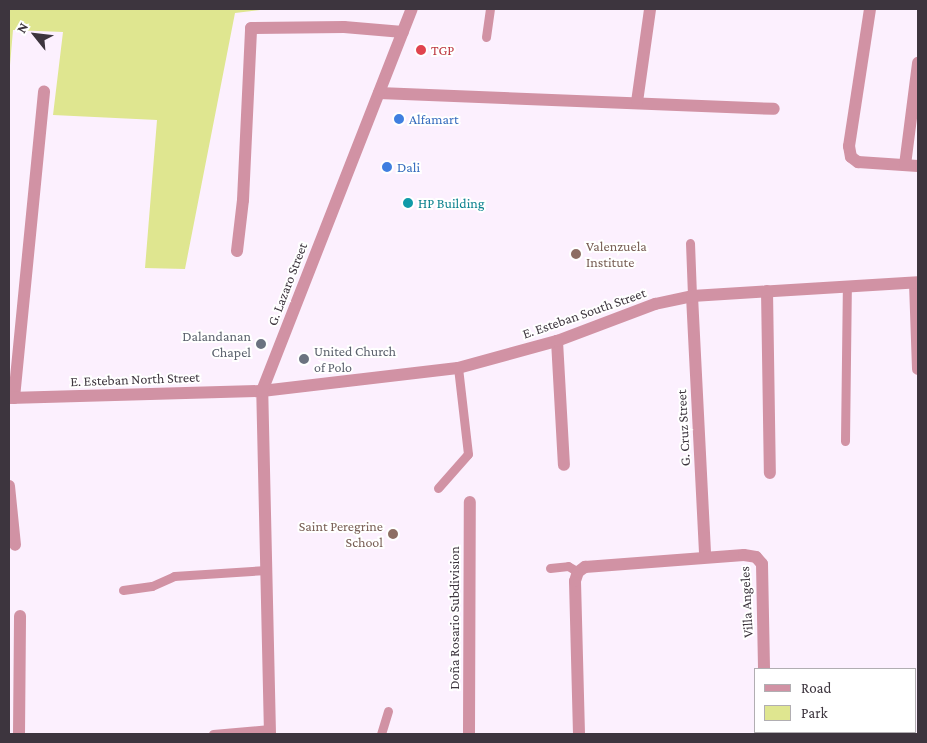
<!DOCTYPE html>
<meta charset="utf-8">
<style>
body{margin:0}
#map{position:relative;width:927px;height:743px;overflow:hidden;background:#fcf0fe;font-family:"Crimson Pro",serif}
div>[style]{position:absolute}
.green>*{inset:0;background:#dfe690}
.service>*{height:9px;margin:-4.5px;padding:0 4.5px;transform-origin:4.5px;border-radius:4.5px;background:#d192a4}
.minor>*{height:12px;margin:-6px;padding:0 6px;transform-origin:6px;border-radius:6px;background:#d192a4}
.tertiary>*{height:12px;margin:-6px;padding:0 6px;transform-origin:6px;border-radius:6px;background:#d192a4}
.dots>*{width:14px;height:14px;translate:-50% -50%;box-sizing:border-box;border:2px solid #fff;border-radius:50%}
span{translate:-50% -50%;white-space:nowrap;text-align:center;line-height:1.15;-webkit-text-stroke:4px #fff;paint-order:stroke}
.health-label{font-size:14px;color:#be3a42}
.left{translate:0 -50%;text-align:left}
.shop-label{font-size:14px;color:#366cbe}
.culture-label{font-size:14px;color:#0d838f}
.education-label{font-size:14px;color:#785e54}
.right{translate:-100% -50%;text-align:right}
.street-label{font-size:14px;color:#3d353e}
.worship-label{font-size:14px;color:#5b616d}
.frame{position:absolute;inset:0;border:10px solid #3d353e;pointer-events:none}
.legend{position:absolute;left:754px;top:668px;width:162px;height:65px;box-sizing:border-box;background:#fff;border:1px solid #b1aeb2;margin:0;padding:6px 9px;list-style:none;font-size:15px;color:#3d353e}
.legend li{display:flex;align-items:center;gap:10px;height:25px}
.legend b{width:25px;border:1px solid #b1aeb2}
.north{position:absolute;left:10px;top:10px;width:50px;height:50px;-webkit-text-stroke:4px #fff;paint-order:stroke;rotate:299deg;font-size:14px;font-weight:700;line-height:20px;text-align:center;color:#3d353e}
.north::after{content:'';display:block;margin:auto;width:18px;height:22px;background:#3d353e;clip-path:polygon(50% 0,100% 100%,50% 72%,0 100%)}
</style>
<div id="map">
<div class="green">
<i style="clip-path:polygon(9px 9px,268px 9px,235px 13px,185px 269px,145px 268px,157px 120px,53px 115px,63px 32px,13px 30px,9px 77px)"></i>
</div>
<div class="service">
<i style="left:486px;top:37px;width:28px;rotate:-82deg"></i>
<i style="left:690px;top:243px;width:53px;rotate:87.8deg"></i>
<i style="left:845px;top:441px;width:154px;rotate:-89.3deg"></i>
<i style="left:438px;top:488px;width:45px;rotate:-48.6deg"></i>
<i style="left:468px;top:454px;width:87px;rotate:-96.6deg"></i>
<i style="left:550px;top:568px;width:18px;rotate:-6deg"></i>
<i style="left:568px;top:566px;width:12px;rotate:31deg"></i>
<i style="left:123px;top:590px;width:29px;rotate:-8deg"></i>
<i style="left:152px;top:586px;width:24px;rotate:-24deg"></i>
<i style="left:174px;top:576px;width:93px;rotate:-3.7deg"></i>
<i style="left:213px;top:734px;width:57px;rotate:-5deg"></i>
<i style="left:381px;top:734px;width:24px;rotate:-73deg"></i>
</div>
<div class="minor">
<i style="left:870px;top:9px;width:139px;rotate:98.7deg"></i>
<i style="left:849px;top:146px;width:11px;rotate:80deg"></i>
<i style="left:851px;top:157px;width:9px;rotate:36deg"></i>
<i style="left:858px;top:162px;width:60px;rotate:3.8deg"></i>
<i style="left:379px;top:93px;width:395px;rotate:2.3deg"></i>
<i style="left:637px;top:102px;width:94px;rotate:-82deg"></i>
<i style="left:905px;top:165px;width:103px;rotate:-82.7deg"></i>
<i style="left:237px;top:251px;width:51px;rotate:-83.3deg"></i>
<i style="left:243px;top:200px;width:172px;rotate:-87.3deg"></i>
<i style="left:251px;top:28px;width:93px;rotate:-0.6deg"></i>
<i style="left:344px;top:27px;width:59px;rotate:4.8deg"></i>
<i style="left:915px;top:283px;width:86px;rotate:88deg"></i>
<i style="left:767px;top:291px;width:182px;rotate:89.1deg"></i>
<i style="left:692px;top:296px;width:261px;rotate:87.1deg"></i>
<i style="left:557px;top:341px;width:124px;rotate:86.8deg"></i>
<i style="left:262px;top:391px;width:197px;rotate:-6.7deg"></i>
<i style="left:458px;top:368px;width:103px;rotate:-15.3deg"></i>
<i style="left:557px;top:341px;width:105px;rotate:-20.7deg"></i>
<i style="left:655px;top:304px;width:38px;rotate:-12deg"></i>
<i style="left:692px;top:296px;width:226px;rotate:-3.5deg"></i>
<i style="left:14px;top:398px;width:308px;rotate:-84.4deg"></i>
<i style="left:9px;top:486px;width:59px;rotate:84.2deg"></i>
<i style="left:765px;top:732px;width:2px;rotate:90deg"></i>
<i style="left:19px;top:734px;width:118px;rotate:-89.5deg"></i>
<i style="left:469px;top:734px;width:232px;rotate:-89.8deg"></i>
<i style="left:579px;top:734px;width:153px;rotate:-91.5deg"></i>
<i style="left:575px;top:581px;width:9px;rotate:-72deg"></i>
<i style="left:578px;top:572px;width:9px;rotate:-36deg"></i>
<i style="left:585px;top:567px;width:159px;rotate:-4.3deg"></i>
<i style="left:744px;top:555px;width:12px;rotate:9deg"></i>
<i style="left:756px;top:557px;width:9px;rotate:49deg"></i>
<i style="left:762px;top:564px;width:105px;rotate:88.9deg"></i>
</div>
<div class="tertiary">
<i style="left:9px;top:398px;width:253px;rotate:-1.6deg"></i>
<i style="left:270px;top:734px;width:343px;rotate:-91.3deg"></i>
<i style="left:262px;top:391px;width:410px;rotate:-68.6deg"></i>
</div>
<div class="dots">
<i style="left:421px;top:50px;background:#e0444e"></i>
<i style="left:399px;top:119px;background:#3f7fe0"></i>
<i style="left:387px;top:167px;background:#3f7fe0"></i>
<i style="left:408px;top:203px;background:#0f9aa8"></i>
<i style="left:576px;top:254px;background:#8d6e63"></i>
<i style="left:261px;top:344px;background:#6b7280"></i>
<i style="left:304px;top:359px;background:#6b7280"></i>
<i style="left:393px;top:534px;background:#8d6e63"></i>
</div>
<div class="health-label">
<span class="left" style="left:431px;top:50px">TGP</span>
</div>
<div class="shop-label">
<span class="left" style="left:409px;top:119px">Alfamart</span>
<span class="left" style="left:397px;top:167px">Dali</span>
</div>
<div class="culture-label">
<span class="left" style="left:418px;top:203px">HP Building</span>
</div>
<div class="education-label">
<span class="left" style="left:586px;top:254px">Valenzuela<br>Institute</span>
<span class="right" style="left:383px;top:534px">Saint Peregrine<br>School</span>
</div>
<div class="street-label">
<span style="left:287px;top:284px;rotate:-69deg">G. Lazaro Street</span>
<span style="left:584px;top:313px;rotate:-19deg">E. Esteban South Street</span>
<span style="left:135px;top:379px;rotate:-2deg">E. Esteban North Street</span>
<span style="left:683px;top:428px;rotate:-93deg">G. Cruz Street</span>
<span style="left:746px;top:602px;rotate:-93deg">Villa Angeles</span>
<span style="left:454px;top:618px;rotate:-90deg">Doña Rosario Subdivision</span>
</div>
<div class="worship-label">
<span class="right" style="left:251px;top:344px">Dalandanan<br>Chapel</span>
<span class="left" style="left:314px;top:359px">United Church<br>of Polo</span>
</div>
<div class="frame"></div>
<ul class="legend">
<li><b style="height:6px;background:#d192a4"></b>Road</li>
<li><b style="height:14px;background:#dfe690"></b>Park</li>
</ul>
<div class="north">N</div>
</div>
